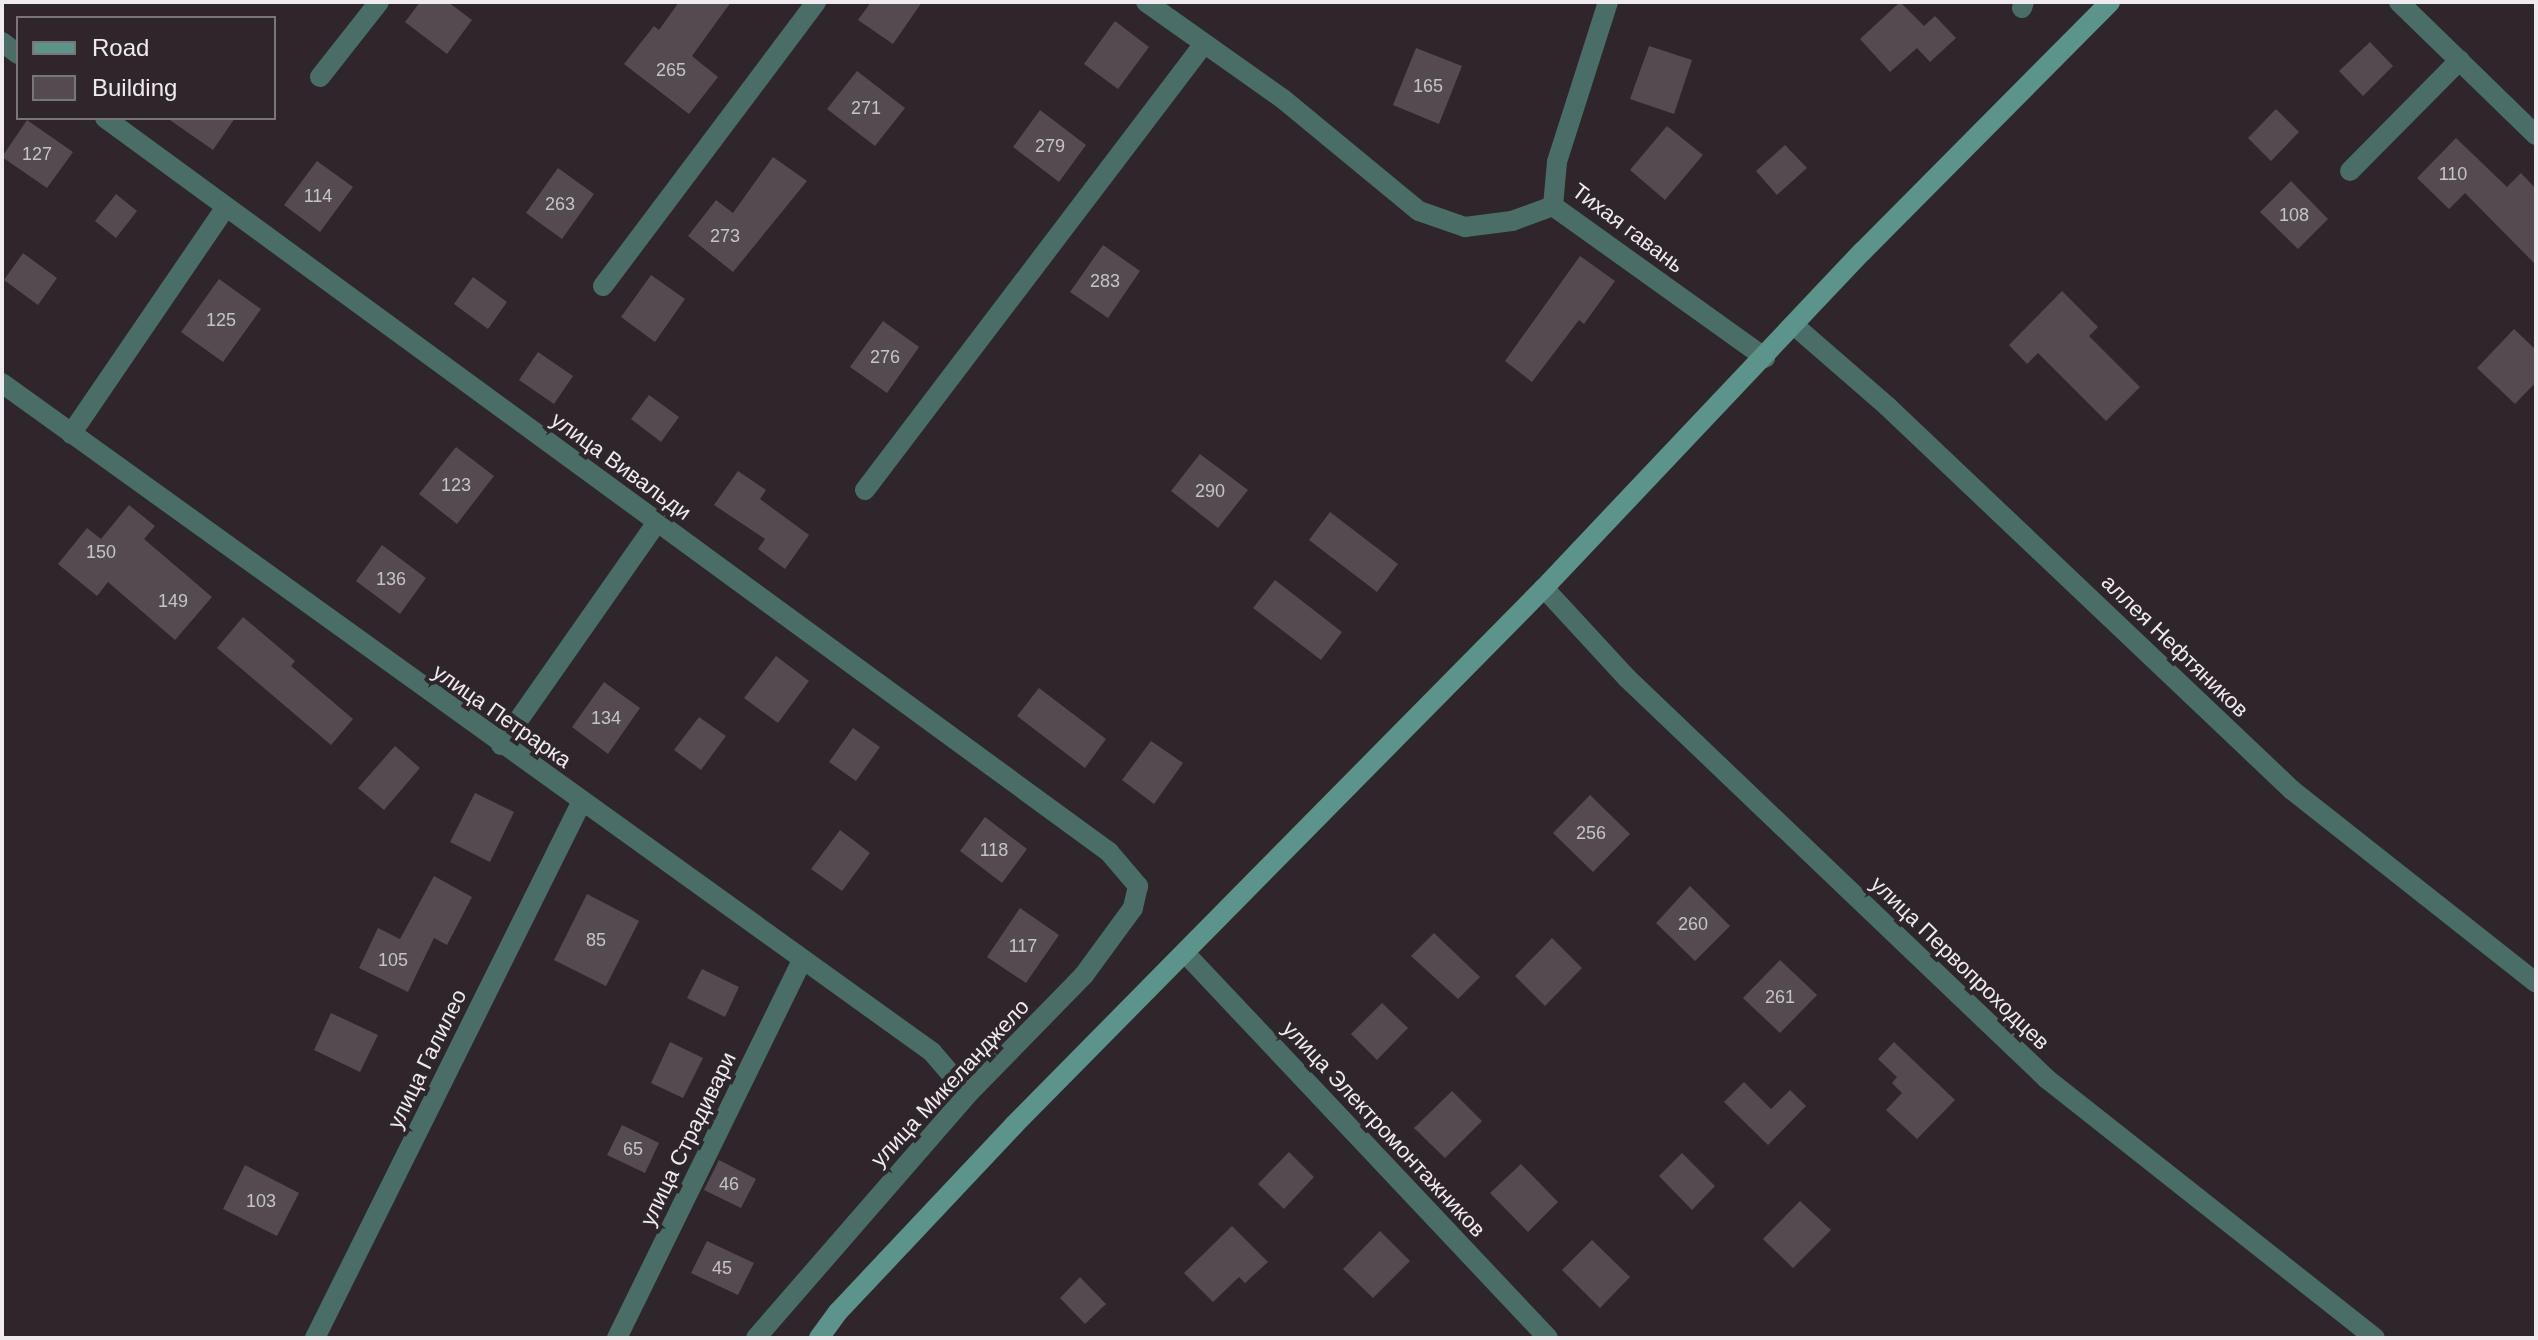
<!DOCTYPE html>
<meta charset="utf-8">
<style>
body{margin:0}
#map{position:relative;width:2538px;height:1340px;overflow:hidden;background:#2e262b;font-family:Helvetica,sans-serif}
div>[style]{position:absolute}
.building>*{inset:0;background:#544b51}
.street>*{height:20px;margin:-10px;padding:0 10px;transform-origin:10px;border-radius:10px;background:#4b6d68}
.secondary>*{height:20px;margin:-10px;padding:0 10px;transform-origin:10px;border-radius:10px;background:#5c938b}
span{translate:-50% -50%;white-space:nowrap;text-align:center;line-height:1.15;-webkit-text-stroke:8px #2e262b;paint-order:stroke}
.number-label{font-size:18px;color:#c8c2c7}
.number-label span{-webkit-text-stroke-width:0}
.street-label{font-size:22px;color:#efeaee}
.frame{position:absolute;inset:0;border:4px solid #efeaee;pointer-events:none}
.legend{position:absolute;left:16px;top:16px;width:260px;height:104px;box-sizing:border-box;background:#2e262b;border:2px solid #7b7479;margin:0;padding:10px 14px;list-style:none;font-size:24px;color:#efeaee}
.legend li{display:flex;align-items:center;gap:16px;height:40px}
.legend b{width:40px;border:2px solid #7b7479}
</style>
<div id="map">
<div class="building">
<i style="clip-path:polygon(420px 2px,448px 2px,472px 20px,447px 54px,405px 22px)"></i>
<i style="clip-path:polygon(679px 2px,731px 2px,692px 56px,718px 77px,689px 114px,624px 64px,654px 26px,659px 30px)"></i>
<i style="clip-path:polygon(871px 2px,922px 2px,893px 44px,858px 20px)"></i>
<i style="clip-path:polygon(1900px 2px,1924px 26px,1935px 16px,1956px 38px,1930px 62px,1917px 48px,1890px 72px,1860px 39px)"></i>
<i style="clip-path:polygon(1115px 21px,1149px 47px,1118px 89px,1084px 64px)"></i>
<i style="clip-path:polygon(2370px 42px,2393px 66px,2363px 96px,2339px 71px)"></i>
<i style="clip-path:polygon(1649px 46px,1692px 60px,1674px 114px,1630px 99px)"></i>
<i style="clip-path:polygon(1416px 48px,1462px 66px,1439px 124px,1393px 105px)"></i>
<i style="clip-path:polygon(857px 71px,905px 108px,875px 146px,827px 109px)"></i>
<i style="clip-path:polygon(2276px 109px,2299px 132px,2271px 161px,2248px 138px)"></i>
<i style="clip-path:polygon(1040px 110px,1086px 145px,1059px 182px,1013px 147px)"></i>
<i style="clip-path:polygon(167px 118px,235px 118px,213px 150px)"></i>
<i style="clip-path:polygon(27px 120px,73px 152px,47px 188px,2px 157px)"></i>
<i style="clip-path:polygon(1667px 126px,1703px 155px,1665px 200px,1630px 170px)"></i>
<i style="clip-path:polygon(2456px 138px,2507px 187px,2521px 173px,2536px 189px,2536px 265px,2465px 193px,2449px 209px,2417px 178px)"></i>
<i style="clip-path:polygon(1785px 145px,1807px 168px,1777px 195px,1756px 171px)"></i>
<i style="clip-path:polygon(773px 157px,807px 181px,733px 272px,688px 236px,716px 200px,733px 213px)"></i>
<i style="clip-path:polygon(317px 161px,353px 187px,320px 232px,284px 205px)"></i>
<i style="clip-path:polygon(558px 168px,594px 194px,562px 239px,526px 213px)"></i>
<i style="clip-path:polygon(2291px 181px,2328px 219px,2298px 249px,2260px 212px)"></i>
<i style="clip-path:polygon(116px 194px,137px 211px,116px 238px,95px 221px)"></i>
<i style="clip-path:polygon(1103px 245px,1140px 271px,1108px 318px,1070px 292px)"></i>
<i style="clip-path:polygon(23px 253px,57px 278px,38px 305px,4px 280px)"></i>
<i style="clip-path:polygon(1580px 256px,1615px 281px,1584px 324px,1579px 320px,1532px 382px,1505px 361px)"></i>
<i style="clip-path:polygon(651px 275px,685px 299px,655px 342px,621px 317px)"></i>
<i style="clip-path:polygon(473px 277px,507px 302px,488px 329px,454px 304px)"></i>
<i style="clip-path:polygon(219px 279px,261px 309px,223px 362px,181px 332px)"></i>
<i style="clip-path:polygon(2062px 291px,2098px 327px,2089px 336px,2140px 387px,2106px 421px,2038px 353px,2027px 364px,2009px 345px)"></i>
<i style="clip-path:polygon(883px 321px,919px 347px,887px 393px,850px 367px)"></i>
<i style="clip-path:polygon(2514px 329px,2536px 350px,2536px 382px,2515px 404px,2477px 368px)"></i>
<i style="clip-path:polygon(538px 352px,573px 376px,554px 404px,519px 380px)"></i>
<i style="clip-path:polygon(649px 395px,679px 417px,661px 442px,631px 419px)"></i>
<i style="clip-path:polygon(456px 447px,494px 476px,457px 524px,419px 494px)"></i>
<i style="clip-path:polygon(1200px 454px,1248px 490px,1218px 528px,1171px 491px)"></i>
<i style="clip-path:polygon(738px 471px,766px 490px,760px 499px,809px 535px,785px 569px,758px 549px,765px 539px,714px 505px)"></i>
<i style="clip-path:polygon(129px 505px,155px 526px,144px 539px,212px 597px,175px 640px,108px 582px,97px 596px,58px 564px,87px 528px,101px 539px)"></i>
<i style="clip-path:polygon(1330px 512px,1398px 564px,1377px 592px,1309px 540px)"></i>
<i style="clip-path:polygon(382px 545px,426px 578px,400px 614px,356px 581px)"></i>
<i style="clip-path:polygon(1275px 580px,1342px 632px,1321px 660px,1253px 608px)"></i>
<i style="clip-path:polygon(243px 617px,295px 661px,291px 666px,353px 719px,331px 745px,217px 648px)"></i>
<i style="clip-path:polygon(776px 656px,809px 681px,778px 723px,744px 698px)"></i>
<i style="clip-path:polygon(604px 682px,640px 708px,608px 754px,572px 727px)"></i>
<i style="clip-path:polygon(1039px 688px,1106px 739px,1085px 768px,1017px 716px)"></i>
<i style="clip-path:polygon(699px 717px,726px 736px,701px 770px,674px 750px)"></i>
<i style="clip-path:polygon(853px 728px,880px 747px,856px 781px,829px 762px)"></i>
<i style="clip-path:polygon(1151px 741px,1183px 763px,1154px 804px,1122px 780px)"></i>
<i style="clip-path:polygon(395px 746px,420px 768px,384px 810px,358px 788px)"></i>
<i style="clip-path:polygon(475px 793px,514px 812px,490px 862px,450px 842px)"></i>
<i style="clip-path:polygon(1590px 795px,1630px 834px,1593px 872px,1553px 833px)"></i>
<i style="clip-path:polygon(985px 817px,1027px 849px,1002px 883px,960px 851px)"></i>
<i style="clip-path:polygon(840px 830px,870px 853px,842px 891px,811px 869px)"></i>
<i style="clip-path:polygon(434px 876px,472px 897px,447px 945px,434px 938px,408px 992px,359px 968px,378px 928px,400px 939px)"></i>
<i style="clip-path:polygon(1690px 886px,1730px 926px,1695px 961px,1656px 923px)"></i>
<i style="clip-path:polygon(587px 894px,639px 921px,606px 986px,554px 960px)"></i>
<i style="clip-path:polygon(1020px 908px,1059px 935px,1026px 983px,987px 957px)"></i>
<i style="clip-path:polygon(1434px 933px,1480px 977px,1458px 999px,1411px 956px)"></i>
<i style="clip-path:polygon(1552px 938px,1582px 968px,1545px 1006px,1515px 976px)"></i>
<i style="clip-path:polygon(1780px 960px,1817px 995px,1780px 1033px,1743px 998px)"></i>
<i style="clip-path:polygon(702px 969px,739px 987px,725px 1017px,687px 998px)"></i>
<i style="clip-path:polygon(1382px 1003px,1408px 1028px,1377px 1060px,1351px 1034px)"></i>
<i style="clip-path:polygon(331px 1013px,378px 1035px,360px 1072px,314px 1050px)"></i>
<i style="clip-path:polygon(670px 1042px,703px 1058px,683px 1098px,651px 1083px)"></i>
<i style="clip-path:polygon(1894px 1042px,1955px 1100px,1917px 1139px,1886px 1110px,1902px 1093px,1892px 1083px,1897px 1077px,1878px 1059px)"></i>
<i style="clip-path:polygon(1744px 1082px,1771px 1109px,1790px 1090px,1806px 1106px,1768px 1145px,1724px 1102px)"></i>
<i style="clip-path:polygon(1452px 1091px,1482px 1121px,1445px 1158px,1414px 1128px)"></i>
<i style="clip-path:polygon(622px 1125px,659px 1143px,645px 1173px,607px 1155px)"></i>
<i style="clip-path:polygon(1289px 1152px,1314px 1177px,1284px 1209px,1258px 1184px)"></i>
<i style="clip-path:polygon(1682px 1153px,1715px 1186px,1692px 1210px,1659px 1176px)"></i>
<i style="clip-path:polygon(719px 1160px,756px 1179px,741px 1208px,704px 1190px)"></i>
<i style="clip-path:polygon(1521px 1164px,1558px 1202px,1528px 1232px,1490px 1193px)"></i>
<i style="clip-path:polygon(245px 1165px,299px 1193px,277px 1236px,223px 1209px)"></i>
<i style="clip-path:polygon(1800px 1201px,1831px 1230px,1793px 1268px,1763px 1239px)"></i>
<i style="clip-path:polygon(1232px 1226px,1268px 1262px,1245px 1283px,1239px 1277px,1213px 1302px,1184px 1273px)"></i>
<i style="clip-path:polygon(1380px 1231px,1410px 1261px,1373px 1298px,1343px 1269px)"></i>
<i style="clip-path:polygon(1592px 1240px,1630px 1277px,1600px 1308px,1562px 1270px)"></i>
<i style="clip-path:polygon(707px 1241px,754px 1263px,738px 1295px,691px 1273px)"></i>
<i style="clip-path:polygon(1080px 1277px,1106px 1304px,1085px 1324px,1060px 1298px)"></i>
</div>
<div class="street">
<i style="left:1146px;top:2px;width:168px;rotate:35.3deg"></i>
<i style="left:1283px;top:99px;width:176px;rotate:39.5deg"></i>
<i style="left:1419px;top:211px;width:49px;rotate:19.2deg"></i>
<i style="left:1465px;top:227px;width:47px;rotate:-7.3deg"></i>
<i style="left:1512px;top:221px;width:44px;rotate:-20.1deg"></i>
<i style="left:1608px;top:2px;width:168px;rotate:107.7deg"></i>
<i style="left:1557px;top:162px;width:44px;rotate:95.2deg"></i>
<i style="left:1553px;top:206px;width:261px;rotate:35.6deg"></i>
<i style="left:2399px;top:2px;width:191px;rotate:44.2deg"></i>
<i style="left:2022px;top:8px;width:6px;rotate:-72deg"></i>
<i style="left:2px;top:42px;width:20px;rotate:37deg"></i>
<i style="left:320px;top:77px;width:95px;rotate:-51.8deg"></i>
<i style="left:105px;top:118px;width:1244px;rotate:36.17deg"></i>
<i style="left:1109px;top:852px;width:45px;rotate:49.5deg"></i>
<i style="left:1138px;top:886px;width:23px;rotate:103deg"></i>
<i style="left:1133px;top:908px;width:83px;rotate:126.2deg"></i>
<i style="left:1084px;top:975px;width:166px;rotate:134.3deg"></i>
<i style="left:968px;top:1094px;width:323px;rotate:131deg"></i>
<i style="left:2350px;top:171px;width:156px;rotate:-45.3deg"></i>
<i style="left:603px;top:286px;width:355px;rotate:-53.1deg"></i>
<i style="left:1795px;top:326px;width:122px;rotate:41deg"></i>
<i style="left:1887px;top:406px;width:558px;rotate:43.48deg"></i>
<i style="left:2292px;top:790px;width:311px;rotate:38.3deg"></i>
<i style="left:2px;top:383px;width:1146px;rotate:35.73deg"></i>
<i style="left:932px;top:1052px;width:55px;rotate:49.4deg"></i>
<i style="left:71px;top:434px;width:275px;rotate:-55.7deg"></i>
<i style="left:865px;top:490px;width:559px;rotate:-52.78deg"></i>
<i style="left:1544px;top:588px;width:122px;rotate:47.3deg"></i>
<i style="left:1627px;top:678px;width:581px;rotate:43.67deg"></i>
<i style="left:2047px;top:1079px;width:418px;rotate:38.3deg"></i>
<i style="left:501px;top:745px;width:272px;rotate:-55deg"></i>
<i style="left:1185px;top:953px;width:529px;rotate:46.68deg"></i>
<i style="left:315px;top:1338px;width:600px;rotate:-63.56deg"></i>
<i style="left:617px;top:1338px;width:420px;rotate:-63.9deg"></i>
</div>
<div class="secondary">
<i style="left:819px;top:1338px;width:32px;rotate:-54deg"></i>
<i style="left:838px;top:1312px;width:257px;rotate:-46.7deg"></i>
<i style="left:1014px;top:1125px;width:754px;rotate:-45.38deg"></i>
<i style="left:1544px;top:588px;width:463px;rotate:-46.6deg"></i>
<i style="left:1862px;top:252px;width:352px;rotate:-45.2deg"></i>
</div>
<div class="number-label">
<span style="left:671px;top:70px">265</span>
<span style="left:1428px;top:86px">165</span>
<span style="left:866px;top:108px">271</span>
<span style="left:1050px;top:146px">279</span>
<span style="left:37px;top:154px">127</span>
<span style="left:2453px;top:174px">110</span>
<span style="left:318px;top:196px">114</span>
<span style="left:560px;top:204px">263</span>
<span style="left:2294px;top:215px">108</span>
<span style="left:725px;top:236px">273</span>
<span style="left:1105px;top:281px">283</span>
<span style="left:221px;top:320px">125</span>
<span style="left:885px;top:357px">276</span>
<span style="left:456px;top:485px">123</span>
<span style="left:1210px;top:491px">290</span>
<span style="left:101px;top:552px">150</span>
<span style="left:391px;top:579px">136</span>
<span style="left:173px;top:601px">149</span>
<span style="left:606px;top:718px">134</span>
<span style="left:1591px;top:833px">256</span>
<span style="left:994px;top:850px">118</span>
<span style="left:1693px;top:924px">260</span>
<span style="left:596px;top:940px">85</span>
<span style="left:1023px;top:946px">117</span>
<span style="left:393px;top:960px">105</span>
<span style="left:1780px;top:997px">261</span>
<span style="left:633px;top:1149px">65</span>
<span style="left:729px;top:1184px">46</span>
<span style="left:261px;top:1201px">103</span>
<span style="left:722px;top:1268px">45</span>
</div>
<div class="street-label">
<span style="left:1628px;top:228px;rotate:37deg">Тихая гавань</span>
<span style="left:621px;top:466px;rotate:36deg">улица Вивальди</span>
<span style="left:2175px;top:646px;rotate:44deg">аллея Нефтяников</span>
<span style="left:502px;top:716px;rotate:35deg">улица Петрарка</span>
<span style="left:1960px;top:963px;rotate:44deg">улица Первопроходцев</span>
<span style="left:427px;top:1059px;rotate:-64deg">улица Галилео</span>
<span style="left:950px;top:1083px;rotate:-47deg">улица Микеланджело</span>
<span style="left:1384px;top:1129px;rotate:47deg">улица Электромонтажников</span>
<span style="left:688px;top:1139px;rotate:-64deg">улица Страдивари</span>
</div>
<div class="frame"></div>
<ul class="legend">
<li><b style="height:10px;background:#5c938b"></b>Road</li>
<li><b style="height:22px;background:#544b51"></b>Building</li>
</ul>
</div>
